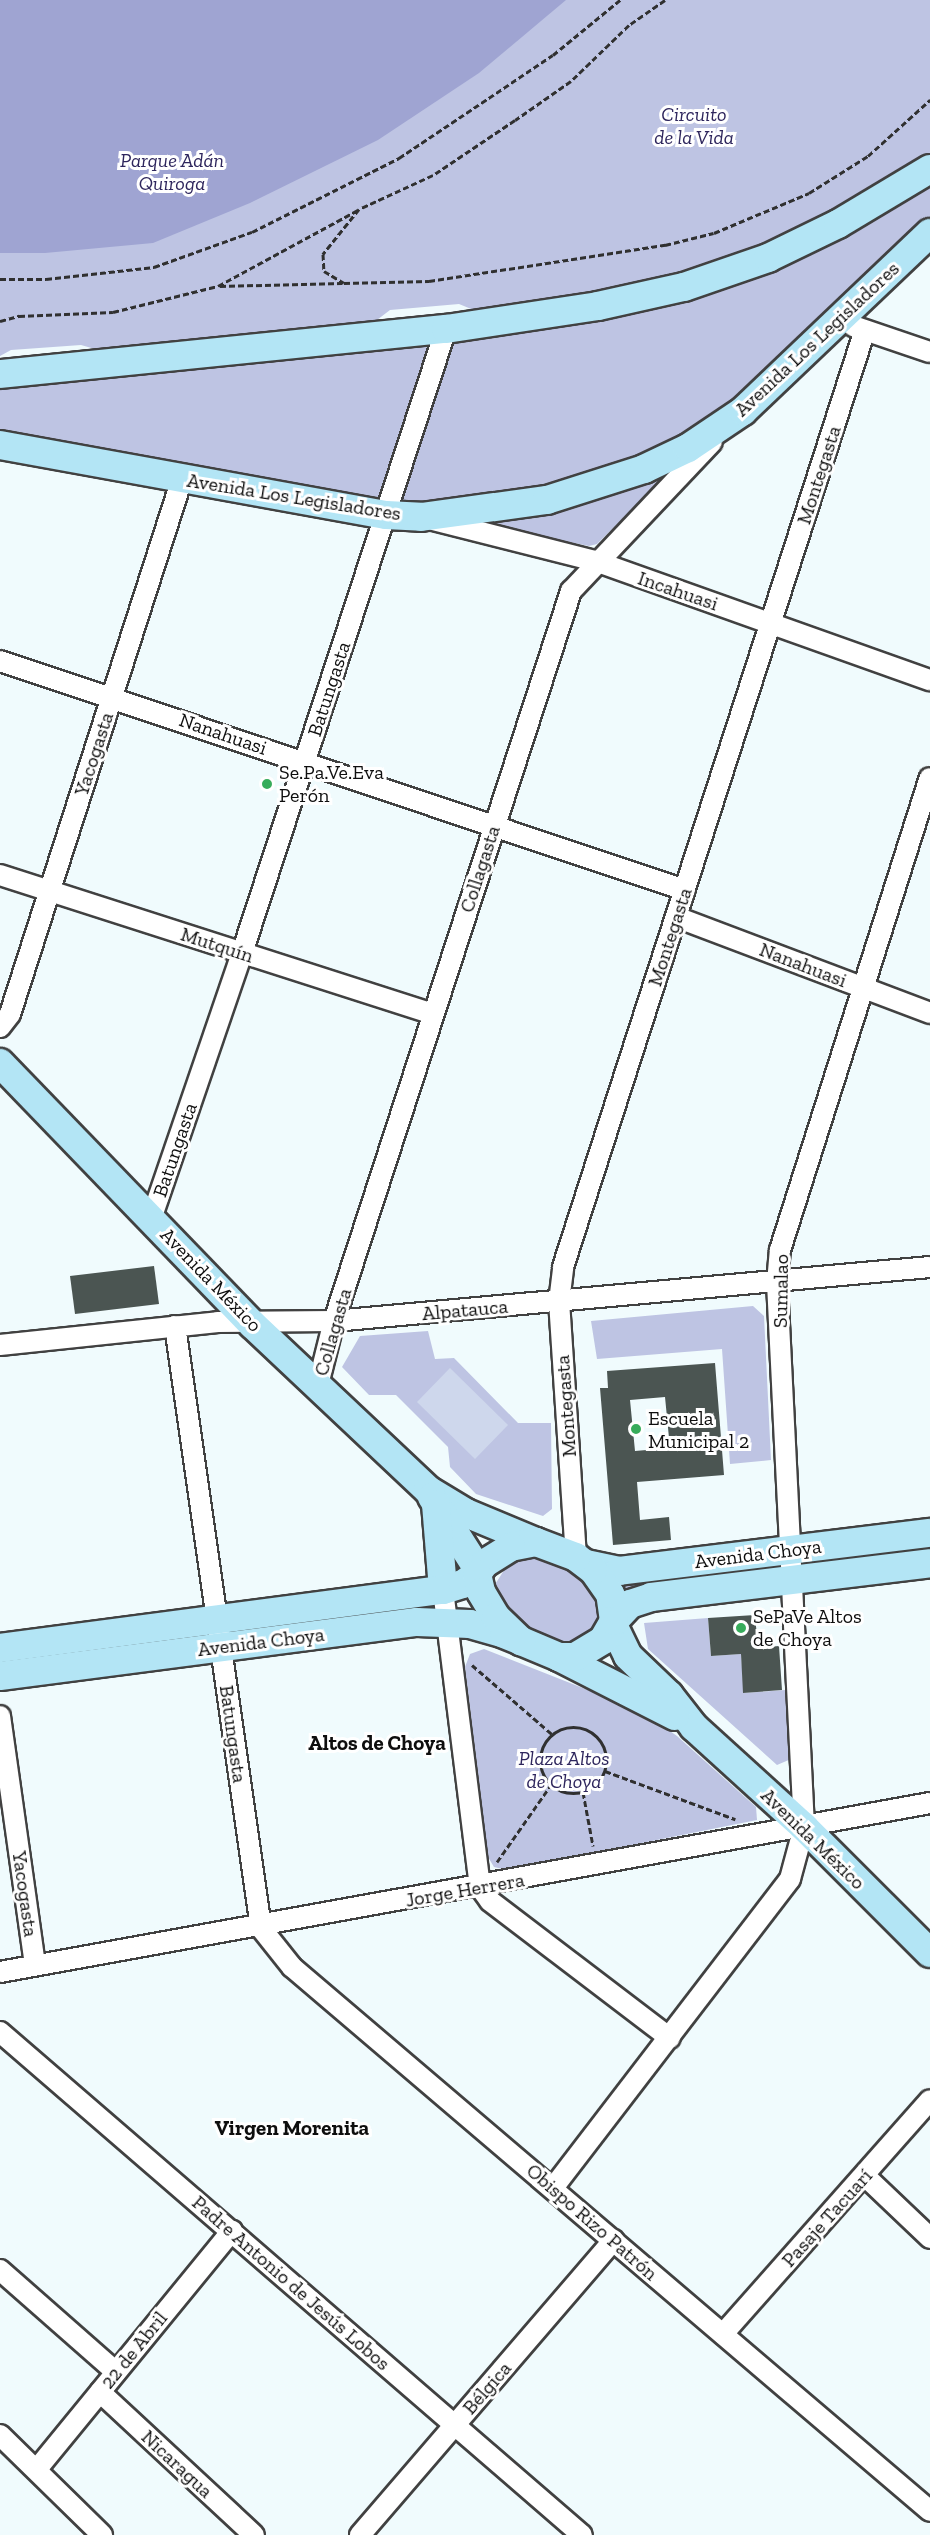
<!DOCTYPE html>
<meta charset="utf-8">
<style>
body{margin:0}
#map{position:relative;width:930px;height:2535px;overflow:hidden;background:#f0fbfd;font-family:"Zilla Slab",serif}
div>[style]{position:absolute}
.green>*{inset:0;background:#bec4e3}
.forest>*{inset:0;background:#9fa4d2}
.pitch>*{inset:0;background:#ced7ec}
.building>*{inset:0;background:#4b5552}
.path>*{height:3px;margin-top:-1.5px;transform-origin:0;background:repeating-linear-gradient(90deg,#303030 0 6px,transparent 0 9px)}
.path>.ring{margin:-1.5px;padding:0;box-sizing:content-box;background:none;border:3px solid #303030;border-radius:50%}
.roads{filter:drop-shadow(2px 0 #414141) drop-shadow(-2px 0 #414141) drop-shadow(0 2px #414141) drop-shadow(0 -2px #414141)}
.street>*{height:20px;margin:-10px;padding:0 10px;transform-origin:10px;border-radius:10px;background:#fff}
.secondary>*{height:28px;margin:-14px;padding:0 14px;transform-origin:14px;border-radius:14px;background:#b3e5f5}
.dots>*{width:16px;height:16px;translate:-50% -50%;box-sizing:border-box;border:3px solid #fff;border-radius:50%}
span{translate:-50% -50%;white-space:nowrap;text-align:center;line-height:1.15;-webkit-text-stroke:6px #fff;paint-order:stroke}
.park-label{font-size:20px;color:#2e265d;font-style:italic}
.street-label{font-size:20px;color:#0e0e0e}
.poi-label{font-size:20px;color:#0e0e0e}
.left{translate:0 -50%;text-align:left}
.neighbourhood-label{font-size:21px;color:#0e0e0e;font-weight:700}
</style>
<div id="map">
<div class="green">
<i style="clip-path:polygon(0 0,930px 0,930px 153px,826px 218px,746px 254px,641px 285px,481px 313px,459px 304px,390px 310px,373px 323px,102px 351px,81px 345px,11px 350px,0 356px)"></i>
<i style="clip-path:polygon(930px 182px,930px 218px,831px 314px,735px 399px,642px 458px,549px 488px,425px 504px,372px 501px,0 435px,0 384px,601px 318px)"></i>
<i style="clip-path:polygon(675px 467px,597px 544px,589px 546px,475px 523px)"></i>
<i style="clip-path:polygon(753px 1306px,764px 1316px,771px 1460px,730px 1464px,722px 1349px,597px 1359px,591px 1321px)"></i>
<i style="clip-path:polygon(428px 1331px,435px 1359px,454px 1358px,518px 1423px,551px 1423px,552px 1509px,543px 1516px,476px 1494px,450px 1467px,448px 1447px,396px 1395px,369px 1395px,342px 1367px,360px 1336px)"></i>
<i style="clip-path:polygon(539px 1557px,565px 1563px,598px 1592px,603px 1624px,571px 1646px,522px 1633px,494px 1586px,508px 1564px)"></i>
<i style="clip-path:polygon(761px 1565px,762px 1575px,624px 1594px,616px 1580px)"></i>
<i style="clip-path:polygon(708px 1618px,711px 1656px,741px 1654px,744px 1693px,785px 1690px,791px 1759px,777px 1765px,648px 1649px,644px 1623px)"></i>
<i style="clip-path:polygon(484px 1649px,641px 1711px,677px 1736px,756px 1807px,757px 1820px,507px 1870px,494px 1867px,488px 1857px,465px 1667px,470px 1654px)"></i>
</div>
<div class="forest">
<i style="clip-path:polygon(0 0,566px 0,479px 73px,378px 140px,250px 203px,153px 243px,45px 253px,0 253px)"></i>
</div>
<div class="pitch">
<i style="clip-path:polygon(450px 1368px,508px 1425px,475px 1459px,417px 1402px)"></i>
</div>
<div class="building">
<i style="clip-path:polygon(154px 1266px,159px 1304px,75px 1314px,70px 1276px)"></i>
<i style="clip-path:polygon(evenodd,715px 1363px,724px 1475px,637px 1482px,640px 1520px,669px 1517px,671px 1540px,613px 1545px,600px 1388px,608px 1388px,607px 1371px,715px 1363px,665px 1397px,670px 1448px,635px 1451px,630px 1400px,665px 1397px)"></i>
<i style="clip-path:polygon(755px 1615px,758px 1648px,779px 1646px,782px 1690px,743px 1693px,741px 1654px,711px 1656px,708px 1618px)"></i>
</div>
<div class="path">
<i style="left:665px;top:0;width:44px;rotate:145.2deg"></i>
<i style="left:629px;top:25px;width:81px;rotate:136deg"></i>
<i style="left:571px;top:81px;width:68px;rotate:145.1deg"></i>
<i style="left:515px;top:120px;width:99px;rotate:146.1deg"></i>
<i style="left:433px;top:175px;width:81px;rotate:155.3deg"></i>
<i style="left:359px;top:209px;width:58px;rotate:128.7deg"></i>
<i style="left:323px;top:254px;width:17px;rotate:87deg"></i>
<i style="left:324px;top:271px;width:23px;rotate:31deg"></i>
<i style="left:344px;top:283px;width:85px;rotate:-1.3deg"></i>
<i style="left:429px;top:281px;width:239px;rotate:-8.7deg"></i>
<i style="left:665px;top:245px;width:50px;rotate:-13.8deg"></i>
<i style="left:714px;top:233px;width:103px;rotate:-22.8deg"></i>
<i style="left:809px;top:193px;width:70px;rotate:-32.1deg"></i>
<i style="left:868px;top:156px;width:84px;rotate:-42.1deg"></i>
<i style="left:0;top:279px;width:46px"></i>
<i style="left:46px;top:279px;width:109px;rotate:-6.3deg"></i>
<i style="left:154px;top:267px;width:104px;rotate:-19.7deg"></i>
<i style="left:252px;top:232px;width:165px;rotate:-26.7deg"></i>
<i style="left:399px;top:158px;width:185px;rotate:-33.8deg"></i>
<i style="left:553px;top:55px;width:87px;rotate:-39.4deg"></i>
<i style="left:220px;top:286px;width:122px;rotate:-1.4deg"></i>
<i style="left:0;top:321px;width:20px;rotate:-15deg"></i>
<i style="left:19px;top:316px;width:94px;rotate:-2.4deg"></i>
<i style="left:113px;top:312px;width:108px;rotate:-13.9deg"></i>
<i style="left:218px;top:286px;width:159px;rotate:-28.5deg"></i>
<i style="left:472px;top:1665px;width:106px;rotate:40.8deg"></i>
<i class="ring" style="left:540px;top:1727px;width:63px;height:63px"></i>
<i style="left:605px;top:1771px;width:139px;rotate:20.3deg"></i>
<i style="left:583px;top:1792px;width:55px;rotate:79.5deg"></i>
<i style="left:497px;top:1862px;width:94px;rotate:-55deg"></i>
</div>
<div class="roads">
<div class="street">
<i style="left:853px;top:326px;width:81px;rotate:18.7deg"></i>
<i style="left:433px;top:520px;width:167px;rotate:14.2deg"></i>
<i style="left:595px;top:561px;width:356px;rotate:19.6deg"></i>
<i style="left:0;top:661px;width:722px;rotate:18.49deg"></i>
<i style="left:0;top:875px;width:455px;rotate:17.8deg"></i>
<i style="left:676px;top:917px;width:272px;rotate:20.7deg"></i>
<i style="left:0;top:1027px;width:16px;rotate:-52deg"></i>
<i style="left:10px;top:1014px;width:562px;rotate:-72.18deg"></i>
<i style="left:151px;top:1219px;width:281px;rotate:-71.1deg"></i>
<i style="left:242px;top:953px;width:656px;rotate:-71.9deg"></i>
<i style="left:175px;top:1326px;width:608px;rotate:81.87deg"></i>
<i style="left:261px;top:1928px;width:50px;rotate:51.5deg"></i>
<i style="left:292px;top:1967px;width:838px;rotate:40.45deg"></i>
<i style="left:0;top:1345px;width:219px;rotate:-6deg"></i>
<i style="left:218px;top:1322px;width:116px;rotate:-0.5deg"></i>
<i style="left:334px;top:1321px;width:598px;rotate:-5.18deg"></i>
<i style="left:318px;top:1385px;width:66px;rotate:-76deg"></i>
<i style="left:334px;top:1321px;width:768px;rotate:-72.01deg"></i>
<i style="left:571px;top:591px;width:205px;rotate:-46.6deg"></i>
<i style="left:576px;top:1557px;width:256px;rotate:-93.8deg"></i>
<i style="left:559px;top:1302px;width:35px;rotate:-83deg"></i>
<i style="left:563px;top:1267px;width:984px;rotate:-72.14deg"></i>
<i style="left:443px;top:1590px;width:299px;rotate:82.9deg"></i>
<i style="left:480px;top:1887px;width:17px;rotate:54deg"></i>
<i style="left:490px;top:1901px;width:226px;rotate:37.3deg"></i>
<i style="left:0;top:1716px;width:251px;rotate:82deg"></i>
<i style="left:0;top:1972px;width:945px;rotate:-10.3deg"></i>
<i style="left:0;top:2032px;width:769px;rotate:40.84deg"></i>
<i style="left:865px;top:2176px;width:90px;rotate:43.6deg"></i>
<i style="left:553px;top:2188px;width:389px;rotate:-52.5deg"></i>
<i style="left:790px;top:1879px;width:54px;rotate:-74.9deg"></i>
<i style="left:804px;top:1827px;width:545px;rotate:-92.84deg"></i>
<i style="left:777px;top:1283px;width:33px;rotate:-85deg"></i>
<i style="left:780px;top:1250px;width:495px;rotate:-72.4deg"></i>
<i style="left:0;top:2270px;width:154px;rotate:41.3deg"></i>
<i style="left:723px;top:2334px;width:312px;rotate:-48.5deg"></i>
<i style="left:100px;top:2392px;width:210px;rotate:42.9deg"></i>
<i style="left:0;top:2435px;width:143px;rotate:44.4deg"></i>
<i style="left:37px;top:2469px;width:308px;rotate:-50.7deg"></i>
<i style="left:360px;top:2535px;width:389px;rotate:-49.3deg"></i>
</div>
<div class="secondary">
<i style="left:0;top:374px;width:448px;rotate:-5.8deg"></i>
<i style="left:446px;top:329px;width:154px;rotate:-8.6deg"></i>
<i style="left:598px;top:306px;width:88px;rotate:-12.5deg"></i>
<i style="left:684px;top:287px;width:89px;rotate:-19deg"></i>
<i style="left:768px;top:258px;width:78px;rotate:-25.9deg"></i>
<i style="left:838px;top:224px;width:107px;rotate:-30.9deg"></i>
<i style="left:0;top:445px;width:392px;rotate:10.3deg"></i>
<i style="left:386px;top:515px;width:35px;rotate:3deg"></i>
<i style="left:421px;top:517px;width:127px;rotate:-7.7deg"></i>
<i style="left:547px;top:500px;width:102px;rotate:-17.7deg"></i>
<i style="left:644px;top:469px;width:49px;rotate:-25.5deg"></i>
<i style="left:688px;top:448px;width:66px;rotate:-33.9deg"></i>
<i style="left:743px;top:411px;width:258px;rotate:-43.6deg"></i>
<i style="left:0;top:1063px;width:363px;rotate:46deg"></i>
<i style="left:252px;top:1324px;width:242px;rotate:43.3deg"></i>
<i style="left:428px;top:1490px;width:44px;rotate:31.2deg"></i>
<i style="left:466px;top:1513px;width:76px;rotate:22.5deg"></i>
<i style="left:432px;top:1497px;width:88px;rotate:57.6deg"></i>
<i style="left:436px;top:1504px;width:86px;rotate:85.3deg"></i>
<i style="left:586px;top:1564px;width:34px;rotate:12deg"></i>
<i style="left:619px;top:1571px;width:313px;rotate:-7deg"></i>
<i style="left:614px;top:1621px;width:23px;rotate:-47deg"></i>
<i style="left:630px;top:1604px;width:22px;rotate:-18deg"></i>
<i style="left:651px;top:1597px;width:281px;rotate:-6.9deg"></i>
<i style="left:613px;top:1625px;width:34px;rotate:64deg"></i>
<i style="left:628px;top:1656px;width:57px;rotate:43.6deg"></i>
<i style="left:669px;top:1695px;width:41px;rotate:52deg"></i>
<i style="left:694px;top:1727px;width:149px;rotate:42.3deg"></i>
<i style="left:804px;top:1827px;width:178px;rotate:45deg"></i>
<i style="left:0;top:1648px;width:447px;rotate:-7.5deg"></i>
<i style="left:443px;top:1590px;width:21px;rotate:-17deg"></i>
<i style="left:463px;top:1584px;width:17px;rotate:-36deg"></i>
<i style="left:559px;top:1657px;width:130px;rotate:27deg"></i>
<i style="left:0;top:1676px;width:420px;rotate:-7.4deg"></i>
<i style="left:417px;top:1622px;width:53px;rotate:2.2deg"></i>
<i style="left:470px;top:1624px;width:35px;rotate:16deg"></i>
<i style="left:504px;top:1634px;width:18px;rotate:22deg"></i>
<i style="left:521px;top:1641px;width:41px;rotate:22.8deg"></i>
<i style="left:559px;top:1657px;width:16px"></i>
<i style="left:575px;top:1657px;width:33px;rotate:-31deg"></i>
<i style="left:603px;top:1640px;width:22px;rotate:-60deg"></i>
<i style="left:614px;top:1621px;width:27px;rotate:-98deg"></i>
<i style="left:610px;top:1594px;width:29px;rotate:-125deg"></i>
<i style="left:593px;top:1570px;width:21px;rotate:-143deg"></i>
<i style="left:576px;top:1557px;width:43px;rotate:-159.4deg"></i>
<i style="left:536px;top:1542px;width:25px;rotate:169deg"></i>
<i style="left:511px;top:1547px;width:32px;rotate:148deg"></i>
<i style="left:484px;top:1564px;width:12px;rotate:125deg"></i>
<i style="left:477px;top:1574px;width:18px;rotate:77deg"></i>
<i style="left:481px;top:1592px;width:29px;rotate:59deg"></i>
<i style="left:496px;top:1617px;width:35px;rotate:44deg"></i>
</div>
</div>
<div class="dots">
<i style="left:267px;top:784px;background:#37ac5b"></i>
<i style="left:636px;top:1429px;background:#37ac5b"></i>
<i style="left:741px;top:1628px;background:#37ac5b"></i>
</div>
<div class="park-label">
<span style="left:694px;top:126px">Circuito<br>de la Vida</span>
<span style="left:172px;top:172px">Parque Adán<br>Quiroga</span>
<span style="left:564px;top:1770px">Plaza Altos<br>de Choya</span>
</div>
<div class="street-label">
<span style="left:817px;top:339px;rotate:-43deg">Avenida Los Legisladores</span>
<span style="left:819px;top:475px;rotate:-72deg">Montegasta</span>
<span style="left:294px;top:497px;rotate:9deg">Avenida Los Legisladores</span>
<span style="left:678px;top:591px;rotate:19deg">Incahuasi</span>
<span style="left:329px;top:689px;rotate:-72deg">Batungasta</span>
<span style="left:223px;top:734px;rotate:19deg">Nanahuasi</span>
<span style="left:94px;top:754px;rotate:-72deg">Yacogasta</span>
<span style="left:480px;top:869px;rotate:-72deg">Collagasta</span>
<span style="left:670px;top:937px;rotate:-72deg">Montegasta</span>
<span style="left:217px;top:945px;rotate:18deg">Mutquín</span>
<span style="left:803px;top:965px;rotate:21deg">Nanahuasi</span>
<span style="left:175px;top:1150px;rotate:-71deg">Batungasta</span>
<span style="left:211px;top:1280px;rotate:46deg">Avenida México</span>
<span style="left:781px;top:1291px;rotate:-89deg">Sumalao</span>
<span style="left:465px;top:1310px;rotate:-5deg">Alpatauca</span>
<span style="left:333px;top:1332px;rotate:-74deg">Collagasta</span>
<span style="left:566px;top:1406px;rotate:-94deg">Montegasta</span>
<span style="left:758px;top:1554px;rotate:-7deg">Avenida Choya</span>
<span style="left:261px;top:1642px;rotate:-7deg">Avenida Choya</span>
<span style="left:233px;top:1734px;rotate:82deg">Batungasta</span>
<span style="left:813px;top:1839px;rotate:44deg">Avenida México</span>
<span style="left:465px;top:1890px;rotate:-10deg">Jorge Herrera</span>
<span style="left:25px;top:1894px;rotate:82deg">Yacogasta</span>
<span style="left:827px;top:2218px;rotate:-48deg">Pasaje Tacuarí</span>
<span style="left:592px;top:2222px;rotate:41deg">Obispo Rizo Patrón</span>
<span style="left:291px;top:2283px;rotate:41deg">Padre Antonio de Jesús Lobos</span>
<span style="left:134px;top:2350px;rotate:-51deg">22 de Abril</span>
<span style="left:487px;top:2388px;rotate:-49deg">Bélgica</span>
<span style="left:177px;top:2464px;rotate:43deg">Nicaragua</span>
</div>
<div class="poi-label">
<span class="left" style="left:279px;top:784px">Se.Pa.Ve.Eva<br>Perón</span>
<span class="left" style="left:648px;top:1430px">Escuela<br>Municipal 2</span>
<span class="left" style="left:753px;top:1628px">SePaVe Altos<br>de Choya</span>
</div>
<div class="neighbourhood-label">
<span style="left:377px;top:1743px">Altos de Choya</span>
<span style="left:292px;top:2128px">Virgen Morenita</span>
</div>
</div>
